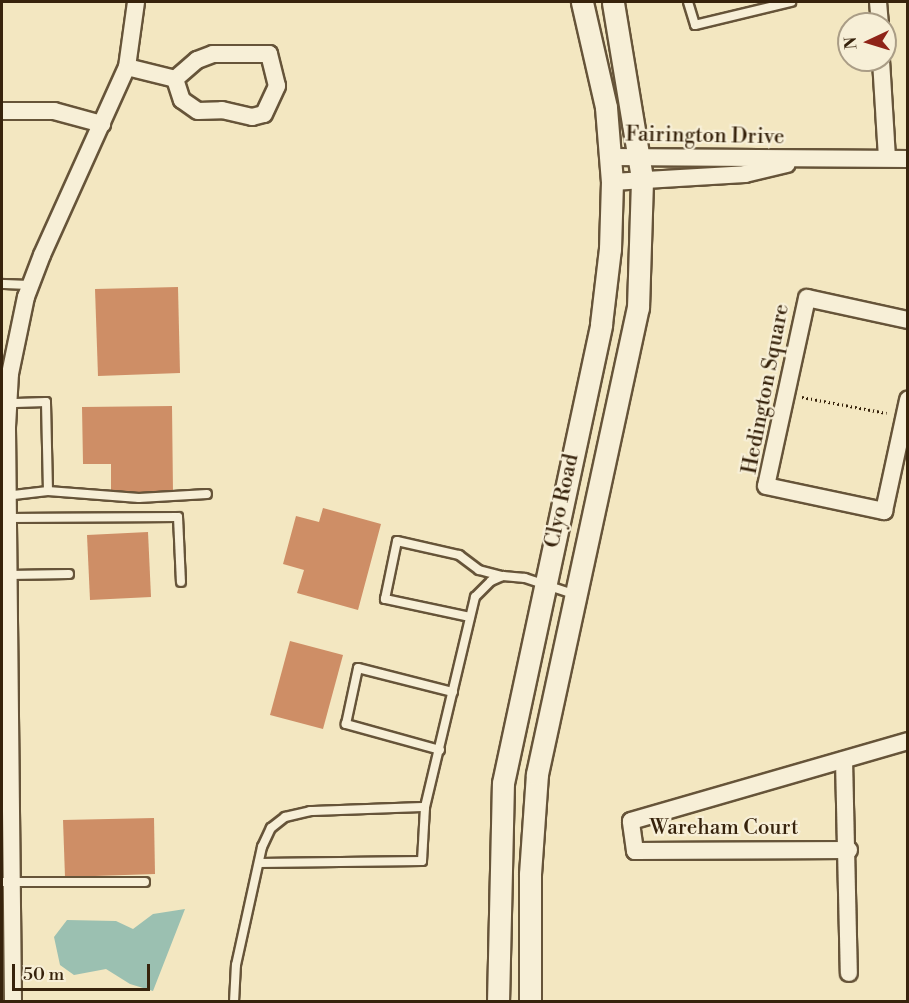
<!DOCTYPE html>
<style>
body{margin:0}
#map{position:relative;width:909px;height:1003px;overflow:hidden;background:#f3e7c1;font-family:"Libre Bodoni",serif}
div>[style]{position:absolute}
.water>*{inset:0;background:#9bc0b1}
.building>*{inset:0;background:#ce8e66}
.path>*{height:3px;margin-top:-1.5px;transform-origin:0;background:repeating-linear-gradient(90deg,#37230c 0 1.5px,transparent 0 4.5px)}
.roads{filter:drop-shadow(2px 0 #665439) drop-shadow(-2px 0 #665439) drop-shadow(0 2px #665439) drop-shadow(0 -2px #665439)}
.service>*{height:8px;margin:-4px;padding:0 4px;transform-origin:4px;border-radius:4px;background:#f7efd7}
.minor>*{height:16px;margin:-8px;padding:0 8px;transform-origin:8px;border-radius:8px;background:#f7efd7}
.tertiary>*{height:21px;margin:-10.5px;padding:0 10.5px;transform-origin:10.5px;border-radius:10.5px;background:#f7efd7}
span{translate:-50% -50%;white-space:nowrap;text-align:center;line-height:1.15;-webkit-text-stroke:4.5px #f7efd7;paint-order:stroke}
.street-label{font-size:21px;color:#37230c}
.frame{position:absolute;inset:0;border:3px solid #37230c;pointer-events:none}
.north{position:absolute;left:837px;top:12px;width:60px;height:60px;box-sizing:border-box;background:#f7efd7;border:2px solid #aa9d86;border-radius:50%;rotate:266deg;font-size:16px;font-weight:700;line-height:24px;text-align:center;color:#37230c}
.north::after{content:'';display:block;margin:auto;width:21px;height:27px;background:#8f2418;clip-path:polygon(50% 0,100% 100%,50% 72%,0 100%)}
.scale{position:absolute;left:12px;top:964px;width:138px;height:27px;box-sizing:border-box;border:3px solid #37230c;border-top:0;padding-left:8px;font-size:18px;line-height:21px;white-space:nowrap;color:#37230c;-webkit-text-stroke:4px #f7efd7;paint-order:stroke}
</style>
<div id="map">
<div class="water">
<i style="clip-path:polygon(185px 909px,153px 991px,130px 984px,106px 969px,74px 975px,60px 965px,54px 937px,67px 920px,116px 921px,133px 929px,153px 914px)"></i>
</div>
<div class="building">
<i style="clip-path:polygon(178px 287px,180px 373px,98px 376px,95px 289px)"></i>
<i style="clip-path:polygon(172px 406px,173px 493px,111px 494px,111px 464px,83px 464px,82px 407px)"></i>
<i style="clip-path:polygon(323px 508px,381px 524px,358px 610px,297px 593px,304px 570px,283px 564px,296px 516px,319px 522px)"></i>
<i style="clip-path:polygon(148px 532px,151px 597px,90px 600px,87px 535px)"></i>
<i style="clip-path:polygon(290px 641px,343px 655px,323px 729px,270px 715px)"></i>
<i style="clip-path:polygon(154px 818px,155px 874px,65px 877px,63px 820px)"></i>
</div>
<div class="path">
<i style="left:802px;top:397px;width:86px;rotate:10.7deg"></i>
</div>
<div class="roads">
<div class="service">
<i style="left:688px;top:2px;width:24px;rotate:73deg"></i>
<i style="left:695px;top:25px;width:99px;rotate:-13.5deg"></i>
<i style="left:2px;top:284px;width:29px;rotate:2deg"></i>
<i style="left:48px;top:491px;width:91px;rotate:4.4deg"></i>
<i style="left:139px;top:498px;width:68px;rotate:-3.4deg"></i>
<i style="left:5px;top:496px;width:43px;rotate:-6.6deg"></i>
<i style="left:48px;top:491px;width:89px;rotate:-91.3deg"></i>
<i style="left:46px;top:402px;width:38px;rotate:178deg"></i>
<i style="left:9px;top:518px;width:169px;rotate:-0.3deg"></i>
<i style="left:178px;top:517px;width:65px;rotate:87.4deg"></i>
<i style="left:9px;top:575px;width:60px;rotate:-1deg"></i>
<i style="left:470px;top:617px;width:87px;rotate:-168deg"></i>
<i style="left:385px;top:599px;width:59px;rotate:-78.3deg"></i>
<i style="left:397px;top:541px;width:64px;rotate:12.7deg"></i>
<i style="left:459px;top:555px;width:25px;rotate:37deg"></i>
<i style="left:479px;top:570px;width:24px;rotate:15deg"></i>
<i style="left:440px;top:750px;width:98px;rotate:-164.5deg"></i>
<i style="left:346px;top:724px;width:57px;rotate:-77.9deg"></i>
<i style="left:358px;top:668px;width:98px;rotate:14.2deg"></i>
<i style="left:259px;top:863px;width:163px;rotate:-0.7deg"></i>
<i style="left:422px;top:861px;width:54px;rotate:-86.8deg"></i>
<i style="left:2px;top:882px;width:143px"></i>
<i style="left:234px;top:1002px;width:37px;rotate:-87deg"></i>
<i style="left:236px;top:965px;width:121px;rotate:-77.6deg"></i>
<i style="left:262px;top:847px;width:21px;rotate:-65deg"></i>
<i style="left:271px;top:828px;width:18px;rotate:-38deg"></i>
<i style="left:285px;top:817px;width:26px;rotate:-13deg"></i>
<i style="left:310px;top:811px;width:115px;rotate:-2deg"></i>
<i style="left:425px;top:807px;width:216px;rotate:-76.6deg"></i>
<i style="left:475px;top:597px;width:23px;rotate:-45deg"></i>
<i style="left:491px;top:581px;width:13px;rotate:-23deg"></i>
<i style="left:503px;top:576px;width:22px;rotate:5deg"></i>
<i style="left:525px;top:578px;width:54px;rotate:18.4deg"></i>
</div>
<div class="minor">
<i style="left:878px;top:2px;width:22px;rotate:85deg"></i>
<i style="left:881px;top:60px;width:97px;rotate:86.5deg"></i>
<i style="left:127px;top:67px;width:49px;rotate:14deg"></i>
<i style="left:175px;top:79px;width:22px;rotate:72deg"></i>
<i style="left:182px;top:100px;width:19px;rotate:35deg"></i>
<i style="left:198px;top:111px;width:24px;rotate:-2deg"></i>
<i style="left:222px;top:110px;width:31px;rotate:13deg"></i>
<i style="left:252px;top:117px;width:12px;rotate:-14deg"></i>
<i style="left:264px;top:114px;width:31px;rotate:-65deg"></i>
<i style="left:277px;top:86px;width:33px;rotate:-104deg"></i>
<i style="left:269px;top:54px;width:56px;rotate:180deg"></i>
<i style="left:213px;top:54px;width:17px;rotate:159deg"></i>
<i style="left:197px;top:60px;width:29px;rotate:139deg"></i>
<i style="left:2px;top:111px;width:52px"></i>
<i style="left:54px;top:111px;width:50px;rotate:15.2deg"></i>
<i style="left:610px;top:157px;width:298px;rotate:0.4deg"></i>
<i style="left:612px;top:182px;width:133px;rotate:-3.4deg"></i>
<i style="left:745px;top:174px;width:43px;rotate:-13.4deg"></i>
<i style="left:908px;top:320px;width:103px;rotate:-167.7deg"></i>
<i style="left:807px;top:298px;width:192px;rotate:102.3deg"></i>
<i style="left:766px;top:486px;width:121px;rotate:12deg"></i>
<i style="left:884px;top:511px;width:114px;rotate:-77.8deg"></i>
<i style="left:844px;top:760px;width:213px;rotate:88.7deg"></i>
<i style="left:849px;top:850px;width:214px;rotate:179.7deg"></i>
<i style="left:635px;top:851px;width:30px;rotate:-98deg"></i>
<i style="left:631px;top:821px;width:288px;rotate:-16.1deg"></i>
<i style="left:13px;top:1002px;width:575px;rotate:-90.6deg"></i>
<i style="left:7px;top:427px;width:53px;rotate:-86.8deg"></i>
<i style="left:10px;top:374px;width:79px;rotate:-78.3deg"></i>
<i style="left:26px;top:297px;width:45px;rotate:-69.1deg"></i>
<i style="left:42px;top:255px;width:206px;rotate:-65.7deg"></i>
<i style="left:127px;top:67px;width:66px;rotate:-82.1deg"></i>
</div>
<div class="tertiary">
<i style="left:498px;top:1002px;width:219px;rotate:-88.7deg"></i>
<i style="left:503px;top:783px;width:469px;rotate:-77.9deg"></i>
<i style="left:601px;top:324px;width:76px;rotate:-83.2deg"></i>
<i style="left:610px;top:249px;width:67px;rotate:-88.3deg"></i>
<i style="left:612px;top:182px;width:75px;rotate:-94.6deg"></i>
<i style="left:606px;top:107px;width:108px;rotate:-102.9deg"></i>
<i style="left:530px;top:1002px;width:128px;rotate:-90deg"></i>
<i style="left:530px;top:874px;width:100px;rotate:-86deg"></i>
<i style="left:537px;top:774px;width:477px;rotate:-77.8deg"></i>
<i style="left:638px;top:308px;width:130px;rotate:-88.2deg"></i>
<i style="left:642px;top:178px;width:178px;rotate:-99.4deg"></i>
</div>
</div>
<div class="street-label">
<span style="left:705px;top:136px;rotate:1deg">Fairington Drive</span>
<span style="left:766px;top:389px;rotate:-79deg">Hedington Square</span>
<span style="left:562px;top:501px;rotate:-78deg">Clyo Road</span>
<span style="left:724px;top:828px">Wareham Court</span>
</div>
<div class="frame"></div>
<div class="north">N</div>
<div class="scale">50 m</div>
</div>
